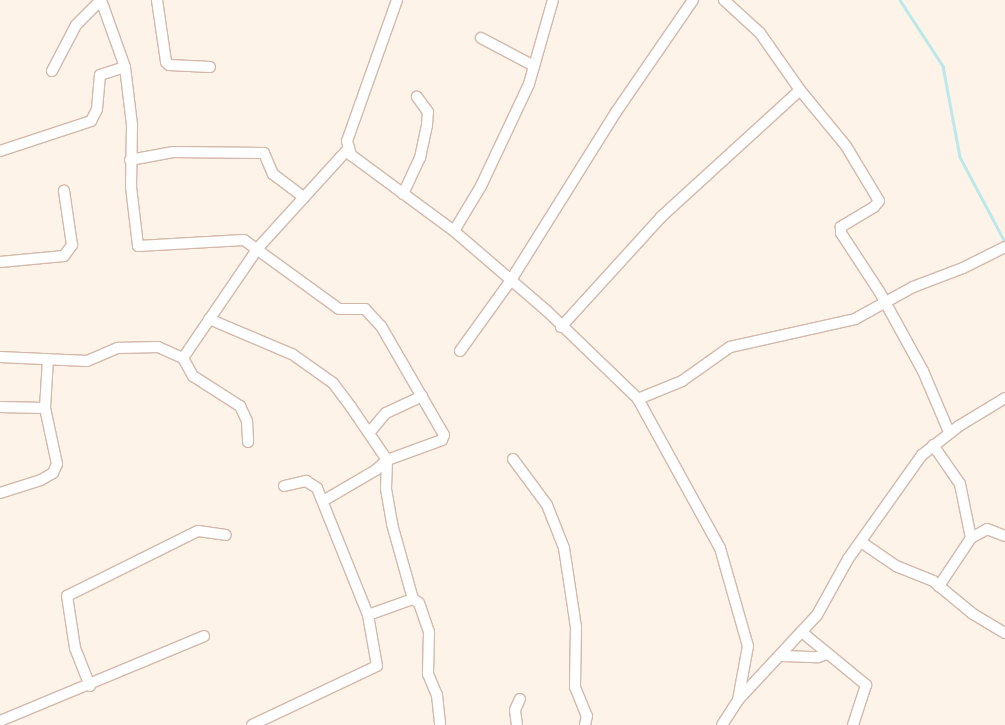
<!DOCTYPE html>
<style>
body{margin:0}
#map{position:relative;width:1005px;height:725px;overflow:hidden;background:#fef3e8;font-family:Ubuntu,sans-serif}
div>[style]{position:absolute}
.stream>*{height:2.5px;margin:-1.25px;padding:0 1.25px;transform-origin:1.25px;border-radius:1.25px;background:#bae8eb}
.roads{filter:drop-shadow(1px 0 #d3b9ac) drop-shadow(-1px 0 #d3b9ac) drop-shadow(0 1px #d3b9ac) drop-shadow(0 -1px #d3b9ac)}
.street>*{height:10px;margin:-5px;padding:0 5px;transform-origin:5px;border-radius:5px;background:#fff}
span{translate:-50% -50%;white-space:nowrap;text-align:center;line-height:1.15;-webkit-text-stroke:4px #fff8f0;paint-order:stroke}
</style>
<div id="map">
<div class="stream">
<i style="left:900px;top:0;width:79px;rotate:56.9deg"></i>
<i style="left:943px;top:66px;width:93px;rotate:79.4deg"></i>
<i style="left:960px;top:157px;width:96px;rotate:62.1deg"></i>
</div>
<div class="roads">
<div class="street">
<i style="left:101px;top:0;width:71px;rotate:70.3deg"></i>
<i style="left:125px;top:67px;width:58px;rotate:83.1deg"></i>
<i style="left:132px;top:125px;width:62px;rotate:90.9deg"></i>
<i style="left:131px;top:187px;width:59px;rotate:83.2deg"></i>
<i style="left:138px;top:246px;width:106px;rotate:-3.2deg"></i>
<i style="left:244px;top:240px;width:117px;rotate:36deg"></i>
<i style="left:339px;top:309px;width:26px"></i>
<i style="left:365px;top:309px;width:23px;rotate:47deg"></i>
<i style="left:381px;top:326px;width:126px;rotate:60deg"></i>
<i style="left:444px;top:435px;width:5px;rotate:112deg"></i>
<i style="left:442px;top:440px;width:59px;rotate:160deg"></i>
<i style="left:387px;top:460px;width:15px;rotate:138deg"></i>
<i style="left:376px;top:470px;width:61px;rotate:149.7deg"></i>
<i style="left:157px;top:0;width:63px;rotate:81.7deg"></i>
<i style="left:166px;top:62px;width:4px;rotate:45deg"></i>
<i style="left:169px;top:65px;width:41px;rotate:2.8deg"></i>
<i style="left:397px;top:0;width:150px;rotate:109.5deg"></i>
<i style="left:347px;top:141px;width:15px;rotate:74deg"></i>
<i style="left:351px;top:155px;width:128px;rotate:36.4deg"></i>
<i style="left:454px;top:231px;width:123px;rotate:40.7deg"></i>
<i style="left:547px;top:311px;width:127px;rotate:44deg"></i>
<i style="left:638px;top:399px;width:170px;rotate:61.2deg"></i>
<i style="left:720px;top:548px;width:102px;rotate:74.1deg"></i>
<i style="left:748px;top:646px;width:55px;rotate:100.5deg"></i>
<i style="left:481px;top:38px;width:60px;rotate:27.8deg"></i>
<i style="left:52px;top:71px;width:52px;rotate:-62.4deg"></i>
<i style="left:76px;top:25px;width:35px;rotate:-45deg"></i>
<i style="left:800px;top:90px;width:72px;rotate:50.6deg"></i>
<i style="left:846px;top:146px;width:64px;rotate:59deg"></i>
<i style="left:879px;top:201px;width:8px;rotate:130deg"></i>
<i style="left:874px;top:207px;width:39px;rotate:149deg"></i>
<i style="left:841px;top:227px;width:6px;rotate:90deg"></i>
<i style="left:841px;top:233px;width:69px;rotate:56.8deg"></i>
<i style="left:879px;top:291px;width:91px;rotate:61.2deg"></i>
<i style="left:923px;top:371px;width:66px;rotate:66.9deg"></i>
<i style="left:0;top:151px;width:96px;rotate:-18.2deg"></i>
<i style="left:91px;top:121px;width:13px;rotate:-63deg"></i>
<i style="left:97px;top:109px;width:34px;rotate:-85deg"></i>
<i style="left:100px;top:75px;width:26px;rotate:-18deg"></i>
<i style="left:130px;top:160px;width:44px;rotate:-10.5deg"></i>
<i style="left:173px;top:152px;width:91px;rotate:0.6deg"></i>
<i style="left:264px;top:153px;width:23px;rotate:67deg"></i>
<i style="left:273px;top:174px;width:39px;rotate:37deg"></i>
<i style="left:403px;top:194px;width:40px;rotate:-65deg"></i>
<i style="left:420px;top:158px;width:34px;rotate:-78deg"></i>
<i style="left:427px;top:125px;width:13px;rotate:-86deg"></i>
<i style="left:428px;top:112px;width:19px;rotate:-126deg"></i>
<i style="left:454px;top:231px;width:52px;rotate:-59deg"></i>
<i style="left:481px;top:186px;width:113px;rotate:-64.8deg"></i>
<i style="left:529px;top:84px;width:87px;rotate:-74.1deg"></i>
<i style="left:0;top:262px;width:64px;rotate:-5.4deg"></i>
<i style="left:64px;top:256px;width:14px;rotate:-54deg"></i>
<i style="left:72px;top:245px;width:55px;rotate:-98.4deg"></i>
<i style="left:209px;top:319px;width:90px;rotate:22.9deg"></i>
<i style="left:292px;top:354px;width:50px;rotate:35.3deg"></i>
<i style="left:333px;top:383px;width:30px;rotate:53deg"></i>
<i style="left:351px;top:407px;width:64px;rotate:55.8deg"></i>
<i style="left:387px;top:460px;width:29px;rotate:92deg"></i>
<i style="left:386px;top:489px;width:36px;rotate:80deg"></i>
<i style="left:392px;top:524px;width:78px;rotate:74.4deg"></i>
<i style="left:561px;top:327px;width:149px;rotate:-47.7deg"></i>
<i style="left:661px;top:217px;width:188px;rotate:-42.4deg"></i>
<i style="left:800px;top:90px;width:70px;rotate:-125.1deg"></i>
<i style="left:760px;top:33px;width:49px;rotate:-137.5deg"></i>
<i style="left:460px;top:351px;width:87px;rotate:-54.3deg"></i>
<i style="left:511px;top:280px;width:198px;rotate:-58deg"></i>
<i style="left:616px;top:112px;width:136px;rotate:-55.5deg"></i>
<i style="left:0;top:357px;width:87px;rotate:2.6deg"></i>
<i style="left:87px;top:361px;width:34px;rotate:-23deg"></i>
<i style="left:118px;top:348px;width:40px;rotate:-1.4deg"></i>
<i style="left:158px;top:347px;width:27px;rotate:24deg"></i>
<i style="left:183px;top:358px;width:133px;rotate:-55.7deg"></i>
<i style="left:258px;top:248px;width:135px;rotate:-47.7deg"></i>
<i style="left:183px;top:358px;width:21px;rotate:61deg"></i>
<i style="left:193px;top:376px;width:56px;rotate:32.6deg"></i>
<i style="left:240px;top:406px;width:17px;rotate:65deg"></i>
<i style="left:247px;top:421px;width:21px;rotate:87deg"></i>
<i style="left:638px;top:399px;width:48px;rotate:-22.2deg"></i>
<i style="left:682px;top:381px;width:59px;rotate:-35.3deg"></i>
<i style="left:730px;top:347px;width:128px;rotate:-12.6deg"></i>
<i style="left:855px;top:319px;width:66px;rotate:-28.9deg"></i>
<i style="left:913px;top:287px;width:53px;rotate:-20.8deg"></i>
<i style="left:963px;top:268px;width:47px;rotate:-26.6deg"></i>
<i style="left:0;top:407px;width:45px;rotate:1.3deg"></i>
<i style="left:45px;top:408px;width:57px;rotate:77.9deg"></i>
<i style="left:57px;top:464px;width:10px;rotate:114deg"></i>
<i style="left:53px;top:473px;width:14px;rotate:150deg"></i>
<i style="left:41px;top:480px;width:43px;rotate:162.4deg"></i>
<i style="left:45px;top:408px;width:49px;rotate:-86.5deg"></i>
<i style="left:369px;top:433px;width:26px;rotate:-50deg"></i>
<i style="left:386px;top:413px;width:40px;rotate:-25deg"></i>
<i style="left:933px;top:445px;width:47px;rotate:55.3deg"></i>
<i style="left:960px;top:484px;width:55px;rotate:78.5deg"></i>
<i style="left:971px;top:538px;width:58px;rotate:123.7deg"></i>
<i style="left:513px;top:459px;width:57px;rotate:53.5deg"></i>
<i style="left:547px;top:505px;width:46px;rotate:68.4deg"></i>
<i style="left:564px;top:548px;width:80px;rotate:81.4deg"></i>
<i style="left:576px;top:627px;width:60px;rotate:91deg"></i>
<i style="left:575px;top:687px;width:31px;rotate:68deg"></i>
<i style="left:587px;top:716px;width:9px;rotate:103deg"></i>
<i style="left:284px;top:486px;width:23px;rotate:-13deg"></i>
<i style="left:306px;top:481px;width:13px;rotate:32deg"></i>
<i style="left:317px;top:488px;width:137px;rotate:68.1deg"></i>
<i style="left:368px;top:615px;width:48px;rotate:-19.6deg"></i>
<i style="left:413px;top:599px;width:7px;rotate:34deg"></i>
<i style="left:419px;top:603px;width:31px;rotate:71deg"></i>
<i style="left:429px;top:632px;width:42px;rotate:91.4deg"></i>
<i style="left:428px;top:674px;width:23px;rotate:67deg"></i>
<i style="left:437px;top:695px;width:30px;rotate:84deg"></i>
<i style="left:971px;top:538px;width:18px;rotate:-29deg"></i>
<i style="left:987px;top:529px;width:19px;rotate:21deg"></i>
<i style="left:861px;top:542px;width:42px;rotate:34.4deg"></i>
<i style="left:896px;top:566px;width:40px;rotate:22deg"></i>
<i style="left:933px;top:581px;width:52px;rotate:39.5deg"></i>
<i style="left:973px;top:614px;width:37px;rotate:31deg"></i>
<i style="left:803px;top:633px;width:82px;rotate:39.5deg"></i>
<i style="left:866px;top:685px;width:42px;rotate:108deg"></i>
<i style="left:782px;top:656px;width:36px;rotate:2deg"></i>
<i style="left:818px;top:657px;width:10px;rotate:-17deg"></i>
<i style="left:90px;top:686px;width:41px;rotate:-111.5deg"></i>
<i style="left:75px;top:648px;width:53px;rotate:-98.7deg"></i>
<i style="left:67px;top:596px;width:146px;rotate:-26.4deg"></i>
<i style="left:198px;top:531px;width:28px;rotate:8deg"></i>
<i style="left:0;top:721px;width:221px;rotate:-22.6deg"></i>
<i style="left:252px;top:725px;width:138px;rotate:-25.3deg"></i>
<i style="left:377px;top:666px;width:52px;rotate:-100deg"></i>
<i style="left:517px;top:725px;width:15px;rotate:-98deg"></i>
<i style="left:515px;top:710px;width:12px;rotate:-66deg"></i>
<i style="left:722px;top:725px;width:30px;rotate:-57deg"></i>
<i style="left:738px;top:700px;width:116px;rotate:-47.1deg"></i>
<i style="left:817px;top:615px;width:64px;rotate:-61deg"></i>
<i style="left:848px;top:559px;width:128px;rotate:-54.6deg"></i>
<i style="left:922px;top:455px;width:47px;rotate:-38.1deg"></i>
<i style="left:959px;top:426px;width:54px;rotate:-31.3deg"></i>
</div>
</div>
</div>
